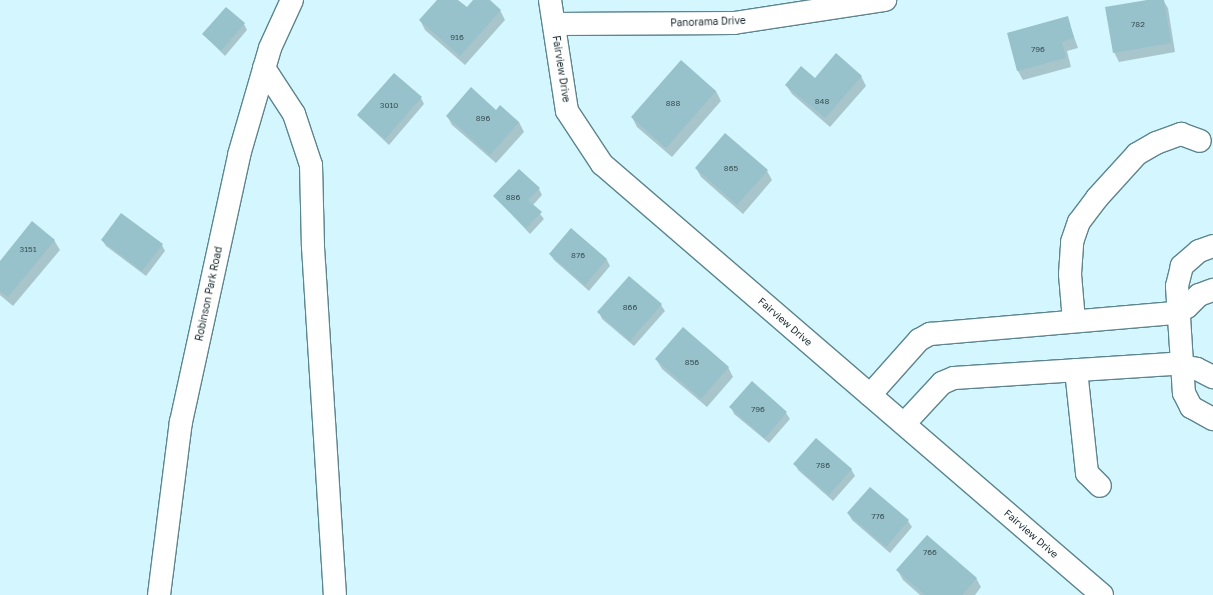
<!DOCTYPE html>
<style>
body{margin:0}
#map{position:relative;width:1213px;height:595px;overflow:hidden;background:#d4f7ff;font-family:"Golos Text",sans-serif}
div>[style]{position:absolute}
.shadow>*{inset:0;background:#0003}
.building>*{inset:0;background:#97c1cb}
.roads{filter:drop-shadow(1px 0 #5c858e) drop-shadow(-1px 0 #5c858e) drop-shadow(0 1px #5c858e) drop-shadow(0 -1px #5c858e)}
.minor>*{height:22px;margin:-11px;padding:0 11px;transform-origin:11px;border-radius:11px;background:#fff}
span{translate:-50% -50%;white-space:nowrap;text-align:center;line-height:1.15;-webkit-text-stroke:3px #fff;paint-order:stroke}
.number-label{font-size:8px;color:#395056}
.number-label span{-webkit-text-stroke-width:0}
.street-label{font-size:10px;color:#1a2b2f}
</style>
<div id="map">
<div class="shadow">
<i style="clip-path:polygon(438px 0,457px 0,467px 9px,475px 0,488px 0,500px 10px,505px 20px,465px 65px,425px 30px,420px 20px)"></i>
<i style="clip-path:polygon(1153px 0,1163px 0,1168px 8px,1175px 52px,1119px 62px,1114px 52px)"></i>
<i style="clip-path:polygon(1067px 17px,1078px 48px,1067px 51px,1071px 67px,1023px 80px,1018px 71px,1008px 33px)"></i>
<i style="clip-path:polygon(244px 24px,247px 30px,225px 56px,203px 34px)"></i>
<i style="clip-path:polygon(861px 76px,866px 86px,830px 127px,792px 94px,786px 85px,815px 79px)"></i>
<i style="clip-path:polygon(716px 91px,721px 101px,672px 157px,637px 127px,632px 117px)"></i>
<i style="clip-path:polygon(421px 98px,424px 104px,389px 145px,358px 116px)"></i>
<i style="clip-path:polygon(496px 111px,519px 122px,524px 132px,496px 163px,452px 125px,447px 116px)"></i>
<i style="clip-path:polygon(696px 168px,767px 171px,772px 180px,743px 214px,701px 177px)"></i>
<i style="clip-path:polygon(539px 189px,542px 195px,533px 205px,544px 219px,530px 234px,494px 196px)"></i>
<i style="clip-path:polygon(571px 229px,607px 260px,610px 266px,589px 291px,554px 260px,550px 254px)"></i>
<i style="clip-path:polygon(54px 240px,60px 250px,13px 306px,0 295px,0 262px)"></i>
<i style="clip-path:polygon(102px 240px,162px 245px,165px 251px,146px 276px,106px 246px)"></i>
<i style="clip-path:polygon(661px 305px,665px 311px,634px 346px,602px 319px,599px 312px)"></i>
<i style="clip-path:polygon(656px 359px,728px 367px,733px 377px,707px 407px,662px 369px)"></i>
<i style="clip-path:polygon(731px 407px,786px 413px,790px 419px,769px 443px,734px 414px)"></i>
<i style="clip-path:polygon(795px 464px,851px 469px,855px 476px,833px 501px,798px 470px)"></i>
<i style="clip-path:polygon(848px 513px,908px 521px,912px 527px,890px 553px,852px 520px)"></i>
<i style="clip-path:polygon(898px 571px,976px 578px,981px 587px,975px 595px,920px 595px,903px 580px)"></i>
</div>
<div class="building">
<i style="clip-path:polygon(437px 0,458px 0,467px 7px,473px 0,490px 0,501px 10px,460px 56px,419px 20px)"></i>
<i style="clip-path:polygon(1147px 0,1164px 0,1171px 43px,1113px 53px,1105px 7px)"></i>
<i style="clip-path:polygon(226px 7px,245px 23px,221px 51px,202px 34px)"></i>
<i style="clip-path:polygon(1068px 16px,1074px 38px,1062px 42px,1066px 58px,1017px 71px,1007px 33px)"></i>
<i style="clip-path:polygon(836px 53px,862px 76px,825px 118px,785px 85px,801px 66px,815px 78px)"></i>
<i style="clip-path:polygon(681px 60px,716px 91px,666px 148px,631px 117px)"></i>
<i style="clip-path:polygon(394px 73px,422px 97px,385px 139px,357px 115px)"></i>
<i style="clip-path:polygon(471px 87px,496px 110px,500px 105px,519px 122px,490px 155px,446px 116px)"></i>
<i style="clip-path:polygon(725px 133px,768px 170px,737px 205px,695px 168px)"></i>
<i style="clip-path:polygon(519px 169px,540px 188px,528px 200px,542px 212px,526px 228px,493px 196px)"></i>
<i style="clip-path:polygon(121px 213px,163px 244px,142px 271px,101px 240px)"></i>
<i style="clip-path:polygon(32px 221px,55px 240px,8px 297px,0 291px,0 261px)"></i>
<i style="clip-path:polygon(571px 228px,607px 259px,585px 285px,549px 254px)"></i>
<i style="clip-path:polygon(629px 276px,662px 304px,630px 341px,597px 312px)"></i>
<i style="clip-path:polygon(683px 327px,729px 367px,701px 399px,655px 359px)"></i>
<i style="clip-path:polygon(752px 381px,787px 412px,765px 438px,729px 407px)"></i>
<i style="clip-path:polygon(816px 438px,852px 469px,829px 495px,793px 464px)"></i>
<i style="clip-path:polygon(870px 487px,909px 520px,886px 547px,847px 513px)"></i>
<i style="clip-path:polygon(927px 535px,977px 578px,962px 595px,925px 595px,896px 570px)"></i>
</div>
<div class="roads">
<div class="minor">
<i style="left:550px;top:0;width:112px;rotate:81.3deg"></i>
<i style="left:567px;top:111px;width:64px;rotate:56.6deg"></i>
<i style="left:602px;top:164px;width:660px;rotate:40.76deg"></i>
<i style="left:554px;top:24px;width:180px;rotate:-0.3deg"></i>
<i style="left:734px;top:23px;width:153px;rotate:-8.7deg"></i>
<i style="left:264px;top:68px;width:55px;rotate:56.9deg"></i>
<i style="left:294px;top:114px;width:54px;rotate:71.6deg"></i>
<i style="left:311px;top:165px;width:82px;rotate:88.6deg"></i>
<i style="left:313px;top:247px;width:349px;rotate:86.4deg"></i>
<i style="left:1213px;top:246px;width:15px;rotate:160deg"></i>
<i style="left:1199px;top:251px;width:23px;rotate:139deg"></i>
<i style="left:1182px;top:266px;width:21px;rotate:104deg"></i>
<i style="left:1177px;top:286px;width:107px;rotate:86.3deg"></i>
<i style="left:1184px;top:393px;width:16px;rotate:63deg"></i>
<i style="left:1191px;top:407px;width:25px;rotate:29deg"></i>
<i style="left:1074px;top:321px;width:47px;rotate:-94.9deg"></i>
<i style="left:1070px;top:274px;width:32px;rotate:-86deg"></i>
<i style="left:1072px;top:242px;width:21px;rotate:-71deg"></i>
<i style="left:1079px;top:222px;width:30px;rotate:-53deg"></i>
<i style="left:1097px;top:198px;width:59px;rotate:-47.7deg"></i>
<i style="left:1137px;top:154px;width:22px;rotate:-30deg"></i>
<i style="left:1156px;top:143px;width:27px;rotate:-20deg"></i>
<i style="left:1181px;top:134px;width:20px;rotate:20deg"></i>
<i style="left:1076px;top:370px;width:104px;rotate:83.9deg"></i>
<i style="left:1087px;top:473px;width:18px;rotate:45deg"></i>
<i style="left:870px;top:395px;width:74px;rotate:-48.3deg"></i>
<i style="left:919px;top:340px;width:13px;rotate:-29deg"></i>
<i style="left:930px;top:334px;width:245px;rotate:-4.9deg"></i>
<i style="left:1174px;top:313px;width:14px;rotate:-25deg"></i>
<i style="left:1187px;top:307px;width:17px;rotate:-45deg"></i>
<i style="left:1199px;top:295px;width:15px;rotate:-20deg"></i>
<i style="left:904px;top:424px;width:56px;rotate:-47.2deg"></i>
<i style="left:942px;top:383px;width:13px;rotate:-23deg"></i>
<i style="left:954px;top:378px;width:218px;rotate:-3.7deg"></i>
<i style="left:1172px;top:364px;width:25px;rotate:11deg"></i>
<i style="left:1197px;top:369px;width:18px;rotate:27deg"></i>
<i style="left:159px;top:595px;width:174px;rotate:-82.8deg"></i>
<i style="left:181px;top:422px;width:273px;rotate:-77.7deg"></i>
<i style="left:239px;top:155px;width:111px;rotate:-73.8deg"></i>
<i style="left:270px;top:48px;width:53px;rotate:-65.4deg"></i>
</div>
</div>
<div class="number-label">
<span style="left:1138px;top:25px">782</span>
<span style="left:457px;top:38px">916</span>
<span style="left:1038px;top:50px">796</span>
<span style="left:822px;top:102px">848</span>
<span style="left:673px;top:104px">888</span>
<span style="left:389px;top:106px">3010</span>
<span style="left:483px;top:119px">896</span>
<span style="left:731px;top:169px">865</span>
<span style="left:513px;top:198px">886</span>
<span style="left:28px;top:250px">3151</span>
<span style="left:578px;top:256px">876</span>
<span style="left:630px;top:308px">866</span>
<span style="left:692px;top:363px">856</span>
<span style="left:758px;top:410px">796</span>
<span style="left:823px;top:466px">786</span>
<span style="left:878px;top:517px">776</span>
<span style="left:930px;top:553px">766</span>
</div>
<div class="street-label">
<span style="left:708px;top:22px;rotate:-2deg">Panorama Drive</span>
<span style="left:561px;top:69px;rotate:81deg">Fairview Drive</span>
<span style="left:209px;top:294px;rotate:-78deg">Robinson Park Road</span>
<span style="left:785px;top:322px;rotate:41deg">Fairview Drive</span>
<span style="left:1031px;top:534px;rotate:41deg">Fairview Drive</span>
</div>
</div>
